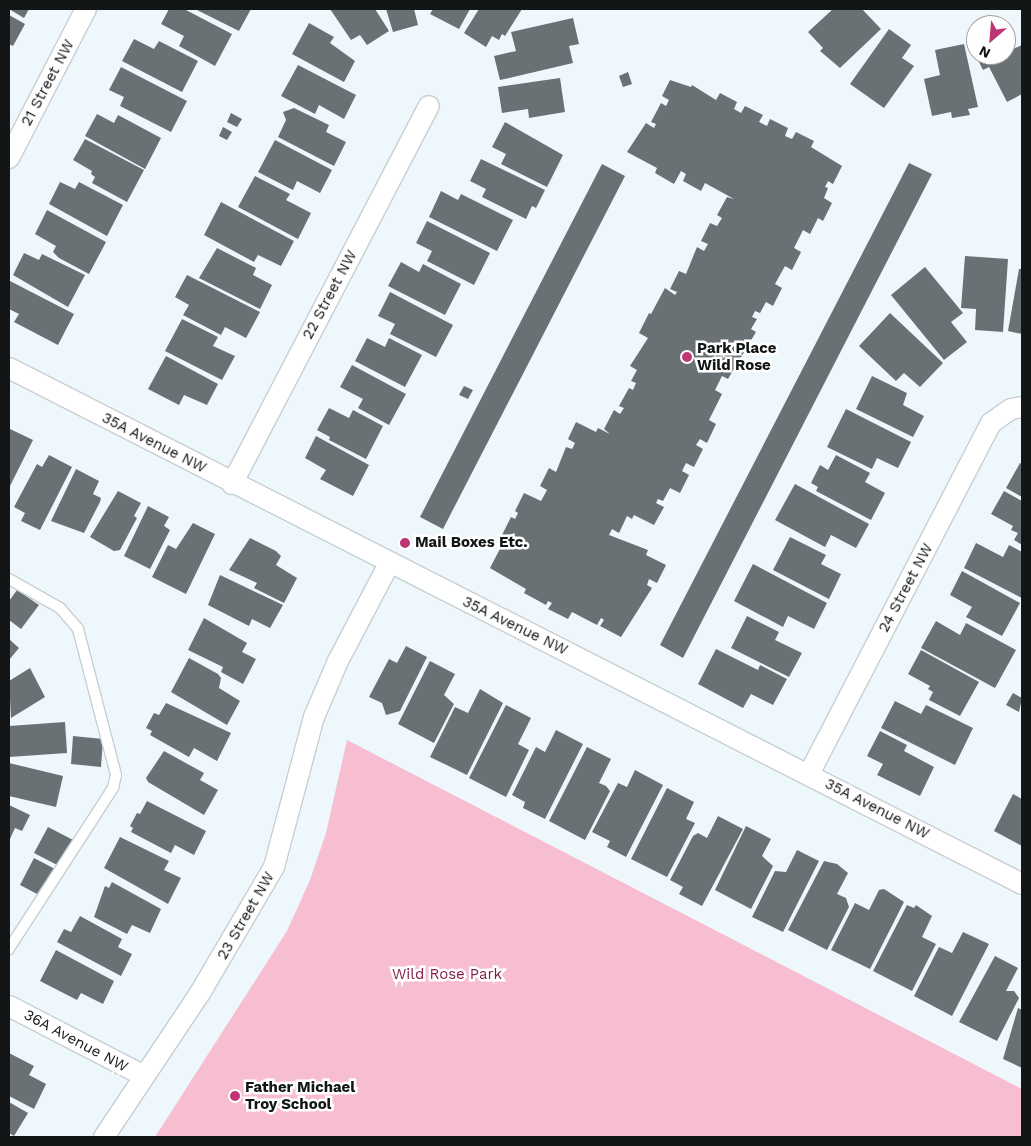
<!DOCTYPE html>
<style>
body{margin:0}
#map{position:relative;width:1031px;height:1146px;overflow:hidden;background:#eef7fb;font-family:"Work Sans",sans-serif}
div>[style]{position:absolute}
.green>*{inset:0;background:#f7bdd0}
.building>*{inset:0;background:#697175}
.roads{filter:drop-shadow(1px 0 #c7cfd3) drop-shadow(-1px 0 #c7cfd3) drop-shadow(0 1px #c7cfd3) drop-shadow(0 -1px #c7cfd3)}
.lane>*{height:10px;margin:-5px;padding:0 5px;transform-origin:5px;border-radius:5px;background:#fff}
.street>*{height:20px;margin:-10px;padding:0 10px;transform-origin:10px;border-radius:10px;background:#fff}
.dots>*{width:14px;height:14px;translate:-50% -50%;box-sizing:border-box;border:2px solid #fff;border-radius:50%}
span{translate:-50% -50%;white-space:nowrap;text-align:center;line-height:1.15;-webkit-text-stroke:5px #fff;paint-order:stroke}
.street-label{font-size:15px;color:#131617}
.poi-label{font-size:15px;color:#131617;font-weight:700}
.left{translate:0 -50%;text-align:left}
.park-label{font-size:15px;color:#811f4c}
.frame{position:absolute;inset:0;border:10px solid #131617;pointer-events:none}
.north{position:absolute;left:966px;top:15px;width:50px;height:50px;box-sizing:border-box;background:#fff;border:1px solid #a1a2a2;border-radius:50%;rotate:207deg;font-size:14px;font-weight:700;line-height:20px;text-align:center;color:#131617}
.north::after{content:'';display:block;margin:auto;width:18px;height:22px;background:#bd3572;clip-path:polygon(50% 0,100% 100%,50% 72%,0 100%)}
</style>
<div id="map">
<div class="green">
<i style="clip-path:polygon(347px 740px,1022px 1089px,1022px 1137px,155px 1137px,287px 931px,310px 880px,326px 833px)"></i>
</div>
<div class="building">
<i style="clip-path:polygon(9px 9px,29px 9px,24px 18px)"></i>
<i style="clip-path:polygon(169px 9px,184px 9px,232px 34px,215px 66px,179px 46px,184px 36px,161px 24px)"></i>
<i style="clip-path:polygon(195px 9px,251px 9px,239px 31px)"></i>
<i style="clip-path:polygon(330px 9px,375px 9px,389px 31px,367px 45px,360px 35px,351px 40px)"></i>
<i style="clip-path:polygon(386px 9px,414px 9px,418px 25px,393px 32px)"></i>
<i style="clip-path:polygon(433px 9px,470px 9px,459px 29px,430px 14px)"></i>
<i style="clip-path:polygon(479px 9px,522px 9px,505px 36px,502px 34px,499px 40px,492px 36px,486px 47px,464px 33px)"></i>
<i style="clip-path:polygon(833px 9px,862px 9px,881px 29px,840px 68px,820px 51px,823px 48px,808px 32px)"></i>
<i style="clip-path:polygon(9px 15px,25px 24px,13px 46px,9px 44px)"></i>
<i style="clip-path:polygon(573px 18px,579px 44px,569px 46px,573px 63px,500px 80px,494px 56px,516px 51px,511px 32px)"></i>
<i style="clip-path:polygon(309px 23px,334px 37px,330px 43px,355px 61px,344px 82px,292px 54px)"></i>
<i style="clip-path:polygon(889px 29px,911px 45px,902px 58px,914px 66px,884px 108px,850px 84px)"></i>
<i style="clip-path:polygon(134px 39px,154px 49px,159px 41px,198px 61px,182px 92px,122px 61px)"></i>
<i style="clip-path:polygon(976px 39px,976px 55px,1006px 55px,1006px 45px,1009px 51px,1022px 45px,1022px 94px,1007px 102px,989px 67px,983px 70px,969px 42px)"></i>
<i style="clip-path:polygon(964px 44px,978px 107px,968px 109px,970px 115px,952px 118px,951px 112px,932px 116px,924px 79px,940px 75px,935px 50px)"></i>
<i style="clip-path:polygon(298px 65px,356px 95px,344px 119px,319px 105px,315px 114px,281px 96px)"></i>
<i style="clip-path:polygon(121px 67px,187px 101px,171px 132px,120px 106px,124px 97px,109px 90px)"></i>
<i style="clip-path:polygon(628px 72px,632px 84px,623px 87px,619px 76px)"></i>
<i style="clip-path:polygon(560px 78px,565px 112px,529px 118px,528px 109px,502px 113px,498px 87px)"></i>
<i style="clip-path:polygon(670px 80px,691px 87px,692px 85px,716px 100px,720px 93px,737px 102px,734px 109px,741px 113px,745px 106px,763px 115px,759px 122px,767px 126px,770px 119px,788px 128px,785px 136px,792px 139px,796px 132px,814px 141px,811px 147px,842px 166px,833px 184px,828px 181px,825px 187px,828px 188px,824px 198px,832px 203px,823px 221px,818px 218px,810px 234px,803px 230px,794px 248px,801px 252px,792px 270px,785px 266px,775px 284px,782px 288px,773px 306px,766px 302px,760px 313px,755px 311px,752px 317px,757px 319px,751px 329px,756px 332px,728px 379px,722px 376px,715px 390px,722px 394px,709px 420px,716px 424px,707px 443px,700px 439px,696px 445px,703px 449px,694px 467px,686px 463px,682px 471px,689px 475px,680px 493px,670px 488px,663px 501px,658px 499px,656px 503px,664px 507px,654px 525px,634px 515px,632px 519px,627px 516px,619px 533px,612px 529px,609px 535px,648px 550px,646px 555px,666px 565px,657px 583px,649px 579px,647px 585px,652px 588px,621px 637px,600px 626px,604px 620px,601px 618px,597px 625px,572px 612px,568px 619px,548px 609px,552px 603px,548px 601px,546px 605px,524px 593px,526px 589px,490px 568px,505px 539px,501px 537px,511px 517px,515px 519px,518px 513px,515px 511px,524px 493px,541px 501px,547px 490px,540px 486px,549px 468px,556px 472px,566px 447px,572px 449px,575px 443px,568px 439px,576px 422px,596px 432px,598px 428px,610px 434px,604px 429px,614px 410px,620px 414px,624px 408px,619px 406px,629px 388px,633px 390px,636px 383px,631px 381px,637px 370px,630px 366px,648px 338px,639px 333px,649px 313px,651px 314px,665px 288px,675px 295px,677px 292px,670px 289px,679px 271px,686px 274px,697px 247px,704px 251px,708px 244px,701px 241px,710px 223px,717px 226px,722px 218px,717px 215px,727px 197px,734px 199px,705px 183px,701px 191px,683px 181px,686px 174px,681px 171px,674px 184px,655px 173px,657px 168px,627px 152px,646px 123px,654px 128px,656px 124px,651px 122px,661px 103px,666px 106px,669px 100px,662px 96px)"></i>
<i style="clip-path:polygon(294px 108px,329px 125px,326px 132px,346px 142px,334px 166px,278px 137px,286px 120px,283px 112px)"></i>
<i style="clip-path:polygon(231px 113px,242px 119px,237px 127px,227px 122px)"></i>
<i style="clip-path:polygon(97px 114px,114px 123px,118px 115px,161px 138px,145px 169px,85px 136px)"></i>
<i style="clip-path:polygon(505px 122px,563px 155px,547px 187px,501px 164px,506px 154px,492px 147px)"></i>
<i style="clip-path:polygon(223px 127px,232px 132px,227px 140px,219px 136px)"></i>
<i style="clip-path:polygon(85px 139px,144px 170px,127px 202px,92px 183px,95px 177px,91px 174px,92px 171px,73px 160px)"></i>
<i style="clip-path:polygon(275px 140px,332px 170px,320px 193px,297px 181px,293px 190px,258px 172px)"></i>
<i style="clip-path:polygon(481px 159px,545px 190px,536px 208px,532px 206px,526px 219px,482px 197px,486px 189px,470px 181px)"></i>
<i style="clip-path:polygon(909px 163px,932px 174px,683px 658px,660px 645px)"></i>
<i style="clip-path:polygon(602px 164px,625px 176px,443px 529px,420px 517px)"></i>
<i style="clip-path:polygon(255px 176px,290px 194px,286px 200px,311px 213px,298px 239px,238px 207px)"></i>
<i style="clip-path:polygon(60px 182px,75px 189px,79px 182px,123px 205px,107px 236px,49px 204px)"></i>
<i style="clip-path:polygon(441px 191px,458px 200px,461px 194px,513px 220px,497px 251px,429px 217px)"></i>
<i style="clip-path:polygon(221px 202px,294px 241px,281px 266px,258px 255px,254px 262px,204px 235px)"></i>
<i style="clip-path:polygon(47px 210px,106px 242px,89px 274px,59px 258px,53px 252px,56px 246px,35px 234px)"></i>
<i style="clip-path:polygon(427px 221px,490px 253px,474px 285px,427px 261px,432px 251px,416px 243px)"></i>
<i style="clip-path:polygon(217px 248px,256px 268px,253px 275px,272px 285px,260px 309px,199px 278px)"></i>
<i style="clip-path:polygon(24px 253px,39px 260px,42px 254px,85px 275px,68px 307px,13px 275px)"></i>
<i style="clip-path:polygon(965px 256px,1008px 259px,1003px 332px,975px 330px,976px 309px,961px 308px)"></i>
<i style="clip-path:polygon(401px 262px,419px 272px,423px 264px,461px 284px,445px 315px,388px 286px)"></i>
<i style="clip-path:polygon(925px 267px,963px 313px,951px 322px,967px 342px,944px 360px,891px 295px)"></i>
<i style="clip-path:polygon(1019px 269px,1022px 269px,1022px 334px,1008px 331px)"></i>
<i style="clip-path:polygon(187px 275px,260px 312px,246px 338px,225px 327px,221px 335px,183px 315px,189px 305px,175px 297px)"></i>
<i style="clip-path:polygon(10px 281px,74px 314px,58px 345px,14px 322px,19px 314px,9px 309px)"></i>
<i style="clip-path:polygon(390px 292px,453px 325px,436px 357px,390px 334px,395px 324px,378px 316px)"></i>
<i style="clip-path:polygon(890px 313px,943px 363px,920px 387px,904px 373px,896px 381px,859px 346px)"></i>
<i style="clip-path:polygon(182px 319px,218px 337px,213px 346px,235px 356px,222px 380px,165px 351px)"></i>
<i style="clip-path:polygon(367px 338px,385px 347px,389px 338px,422px 355px,405px 387px,355px 361px)"></i>
<i style="clip-path:polygon(166px 356px,218px 384px,207px 405px,184px 395px,179px 405px,148px 389px)"></i>
<i style="clip-path:polygon(352px 365px,406px 394px,389px 425px,358px 408px,363px 399px,340px 387px)"></i>
<i style="clip-path:polygon(872px 376px,907px 393px,903px 405px,924px 416px,913px 437px,856px 409px)"></i>
<i style="clip-path:polygon(464px 386px,473px 390px,468px 399px,459px 395px)"></i>
<i style="clip-path:polygon(329px 408px,349px 418px,353px 410px,383px 426px,366px 459px,329px 440px,330px 437px,317px 430px)"></i>
<i style="clip-path:polygon(846px 409px,911px 442px,898px 468px,877px 458px,872px 469px,827px 447px)"></i>
<i style="clip-path:polygon(10px 429px,33px 440px,9px 488px,9px 431px)"></i>
<i style="clip-path:polygon(316px 436px,369px 465px,353px 496px,320px 479px,326px 470px,305px 458px)"></i>
<i style="clip-path:polygon(49px 455px,72px 467px,40px 530px,21px 521px,25px 513px,14px 507px,37px 464px,42px 467px)"></i>
<i style="clip-path:polygon(836px 455px,870px 473px,865px 482px,885px 493px,871px 520px,816px 491px,818px 487px,811px 483px,820px 465px,828px 470px)"></i>
<i style="clip-path:polygon(1020px 463px,1022px 464px,1022px 497px,1006px 488px)"></i>
<i style="clip-path:polygon(76px 469px,99px 481px,93px 494px,101px 498px,100px 502px,84px 533px,51px 521px)"></i>
<i style="clip-path:polygon(795px 484px,869px 524px,856px 548px,831px 535px,825px 547px,775px 520px)"></i>
<i style="clip-path:polygon(118px 491px,141px 503px,134px 516px,137px 518px,120px 550px,114px 551px,90px 537px)"></i>
<i style="clip-path:polygon(1004px 491px,1022px 501px,1022px 545px,1014px 540px,1018px 533px,1011px 530px,1013px 526px,991px 514px)"></i>
<i style="clip-path:polygon(148px 506px,169px 517px,164px 526px,170px 530px,150px 569px,124px 556px)"></i>
<i style="clip-path:polygon(193px 523px,215px 534px,186px 594px,152px 577px,168px 545px,176px 549px)"></i>
<i style="clip-path:polygon(790px 537px,826px 555px,821px 564px,841px 574px,829px 599px,773px 570px)"></i>
<i style="clip-path:polygon(250px 538px,276px 551px,281px 556px,276px 565px,297px 578px,284px 603px,254px 588px,257px 583px,229px 570px)"></i>
<i style="clip-path:polygon(976px 543px,1003px 557px,1009px 545px,1022px 552px,1022px 598px,964px 568px)"></i>
<i style="clip-path:polygon(753px 564px,827px 603px,814px 629px,788px 616px,783px 627px,734px 601px)"></i>
<i style="clip-path:polygon(962px 571px,1020px 603px,1002px 636px,966px 617px,972px 607px,950px 595px)"></i>
<i style="clip-path:polygon(220px 575px,283px 605px,270px 628px,252px 619px,249px 626px,208px 605px)"></i>
<i style="clip-path:polygon(17px 590px,39px 605px,21px 629px,9px 620px,9px 601px)"></i>
<i style="clip-path:polygon(747px 616px,779px 632px,775px 640px,802px 653px,789px 677px,731px 648px)"></i>
<i style="clip-path:polygon(204px 618px,247px 643px,242px 652px,256px 659px,243px 684px,221px 672px,223px 667px,188px 650px)"></i>
<i style="clip-path:polygon(936px 621px,960px 635px,966px 623px,1016px 650px,995px 688px,921px 648px)"></i>
<i style="clip-path:polygon(9px 639px,19px 648px,9px 660px)"></i>
<i style="clip-path:polygon(406px 646px,427px 657px,400px 711px,386px 715px,382px 703px,369px 697px,389px 659px,397px 663px)"></i>
<i style="clip-path:polygon(716px 649px,758px 670px,760px 665px,787px 679px,773px 705px,751px 694px,743px 708px,698px 684px)"></i>
<i style="clip-path:polygon(921px 650px,979px 682px,960px 716px,929px 700px,933px 692px,928px 689px,930px 686px,908px 674px)"></i>
<i style="clip-path:polygon(189px 658px,218px 674px,221px 678px,219px 688px,240px 701px,227px 725px,171px 692px)"></i>
<i style="clip-path:polygon(430px 661px,455px 674px,444px 695px,454px 704px,434px 743px,398px 724px)"></i>
<i style="clip-path:polygon(30px 668px,45px 697px,11px 718px,9px 681px)"></i>
<i style="clip-path:polygon(480px 689px,503px 703px,467px 775px,430px 757px,455px 707px,468px 713px)"></i>
<i style="clip-path:polygon(1013px 693px,1022px 698px,1019px 712px,1006px 705px)"></i>
<i style="clip-path:polygon(895px 701px,921px 714px,926px 705px,973px 728px,955px 765px,881px 728px)"></i>
<i style="clip-path:polygon(166px 703px,231px 733px,217px 761px,194px 748px,189px 757px,150px 735px,152px 731px,146px 728px,154px 713px,159px 715px)"></i>
<i style="clip-path:polygon(506px 705px,531px 718px,518px 744px,529px 750px,506px 797px,469px 778px)"></i>
<i style="clip-path:polygon(65px 722px,67px 753px,9px 757px,9px 726px)"></i>
<i style="clip-path:polygon(556px 730px,583px 744px,545px 819px,523px 808px,525px 802px,512px 795px,536px 747px,545px 752px)"></i>
<i style="clip-path:polygon(880px 731px,907px 745px,904px 751px,934px 767px,920px 796px,877px 775px,883px 764px,867px 756px)"></i>
<i style="clip-path:polygon(73px 736px,103px 739px,101px 767px,71px 764px)"></i>
<i style="clip-path:polygon(587px 747px,611px 759px,599px 783px,606px 786px,610px 791px,585px 840px,549px 821px)"></i>
<i style="clip-path:polygon(164px 751px,204px 773px,200px 780px,218px 790px,204px 815px,148px 782px,146px 778px)"></i>
<i style="clip-path:polygon(9px 763px,63px 776px,56px 807px,9px 796px)"></i>
<i style="clip-path:polygon(635px 770px,663px 785px,626px 857px,607px 847px,610px 841px,592px 832px,618px 783px,627px 787px)"></i>
<i style="clip-path:polygon(667px 788px,694px 802px,686px 819px,695px 823px,667px 877px,631px 859px)"></i>
<i style="clip-path:polygon(1013px 794px,1022px 799px,1022px 846px,994px 831px)"></i>
<i style="clip-path:polygon(147px 801px,206px 831px,194px 855px,175px 845px,171px 853px,131px 832px,133px 828px,130px 826px,137px 813px,140px 814px)"></i>
<i style="clip-path:polygon(9px 805px,30px 815px,22px 831px,15px 828px,9px 841px)"></i>
<i style="clip-path:polygon(718px 816px,743px 829px,702px 906px,679px 894px,683px 887px,670px 880px,693px 836px,698px 833px,707px 838px)"></i>
<i style="clip-path:polygon(746px 826px,771px 839px,762px 856px,773px 866px,751px 909px,715px 890px)"></i>
<i style="clip-path:polygon(48px 827px,75px 841px,61px 867px,34px 853px)"></i>
<i style="clip-path:polygon(120px 837px,169px 861px,164px 870px,181px 878px,168px 904px,104px 868px)"></i>
<i style="clip-path:polygon(797px 850px,819px 861px,783px 932px,752px 917px,775px 871px,786px 872px)"></i>
<i style="clip-path:polygon(34px 858px,55px 869px,41px 896px,20px 885px)"></i>
<i style="clip-path:polygon(824px 861px,837px 864px,848px 873px,837px 894px,846px 898px,849px 907px,827px 950px,788px 930px)"></i>
<i style="clip-path:polygon(112px 882px,161px 909px,150px 933px,132px 925px,127px 934px,94px 917px,105px 886px,109px 888px)"></i>
<i style="clip-path:polygon(884px 889px,904px 902px,870px 969px,831px 950px,855px 903px,869px 910px,879px 890px)"></i>
<i style="clip-path:polygon(907px 905px,914px 908px,916px 905px,932px 916px,922px 937px,936px 944px,912px 991px,873px 971px)"></i>
<i style="clip-path:polygon(80px 916px,122px 939px,118px 947px,132px 954px,121px 976px,57px 942px,64px 929px,71px 932px)"></i>
<i style="clip-path:polygon(963px 932px,989px 944px,952px 1016px,914px 996px,939px 947px,952px 953px)"></i>
<i style="clip-path:polygon(56px 950px,114px 981px,103px 1004px,81px 993px,77px 1000px,40px 981px)"></i>
<i style="clip-path:polygon(995px 956px,1018px 968px,1006px 991px,1014px 991px,1019px 998px,997px 1041px,959px 1022px)"></i>
<i style="clip-path:polygon(1018px 1008px,1022px 1010px,1022px 1068px,1003px 1059px)"></i>
<i style="clip-path:polygon(9px 1053px,34px 1066px,29px 1075px,46px 1084px,34px 1109px,9px 1096px)"></i>
<i style="clip-path:polygon(9px 1102px,28px 1113px,14px 1136px,9px 1133px)"></i>
</div>
<div class="roads">
<div class="lane">
<i style="left:9px;top:579px;width:59px;rotate:29.6deg"></i>
<i style="left:60px;top:608px;width:28px;rotate:49deg"></i>
<i style="left:78px;top:629px;width:151px;rotate:75.4deg"></i>
<i style="left:116px;top:775px;width:13px;rotate:103deg"></i>
<i style="left:113px;top:788px;width:192px;rotate:122.9deg"></i>
</div>
<div class="street">
<i style="left:9px;top:158px;width:168px;rotate:-62.7deg"></i>
<i style="left:9px;top:368px;width:1137px;rotate:26.99deg"></i>
<i style="left:232px;top:484px;width:426px;rotate:-62.5deg"></i>
<i style="left:809px;top:774px;width:395px;rotate:-62.6deg"></i>
<i style="left:991px;top:423px;width:24px;rotate:-35deg"></i>
<i style="left:1011px;top:409px;width:11px;rotate:-10deg"></i>
<i style="left:9px;top:1006px;width:152px;rotate:27.4deg"></i>
<i style="left:104px;top:1137px;width:173px;rotate:-56.3deg"></i>
<i style="left:200px;top:993px;width:146px;rotate:-59.6deg"></i>
<i style="left:274px;top:867px;width:155px;rotate:-75.1deg"></i>
<i style="left:314px;top:717px;width:61px;rotate:-66.8deg"></i>
<i style="left:338px;top:661px;width:110px;rotate:-62.3deg"></i>
</div>
</div>
<div class="dots">
<i style="left:687px;top:357px;background:#bd3572"></i>
<i style="left:405px;top:543px;background:#bd3572"></i>
<i style="left:235px;top:1096px;background:#bd3572"></i>
</div>
<div class="street-label">
<span style="left:48px;top:83px;rotate:-62deg">21 Street NW</span>
<span style="left:330px;top:295px;rotate:-62deg">22 Street NW</span>
<span style="left:154px;top:443px;rotate:27deg">35A Avenue NW</span>
<span style="left:906px;top:588px;rotate:-62deg">24 Street NW</span>
<span style="left:515px;top:626px;rotate:26deg">35A Avenue NW</span>
<span style="left:877px;top:809px;rotate:27deg">35A Avenue NW</span>
<span style="left:246px;top:916px;rotate:-60deg">23 Street NW</span>
<span style="left:76px;top:1041px;rotate:28deg">36A Avenue NW</span>
</div>
<div class="poi-label">
<span class="left" style="left:697px;top:357px">Park Place<br>Wild Rose</span>
<span class="left" style="left:415px;top:543px">Mail Boxes Etc.</span>
<span class="left" style="left:245px;top:1096px">Father Michael<br>Troy School</span>
</div>
<div class="park-label">
<span style="left:447px;top:975px">Wild Rose Park</span>
</div>
<div class="frame"></div>
<div class="north">N</div>
</div>
